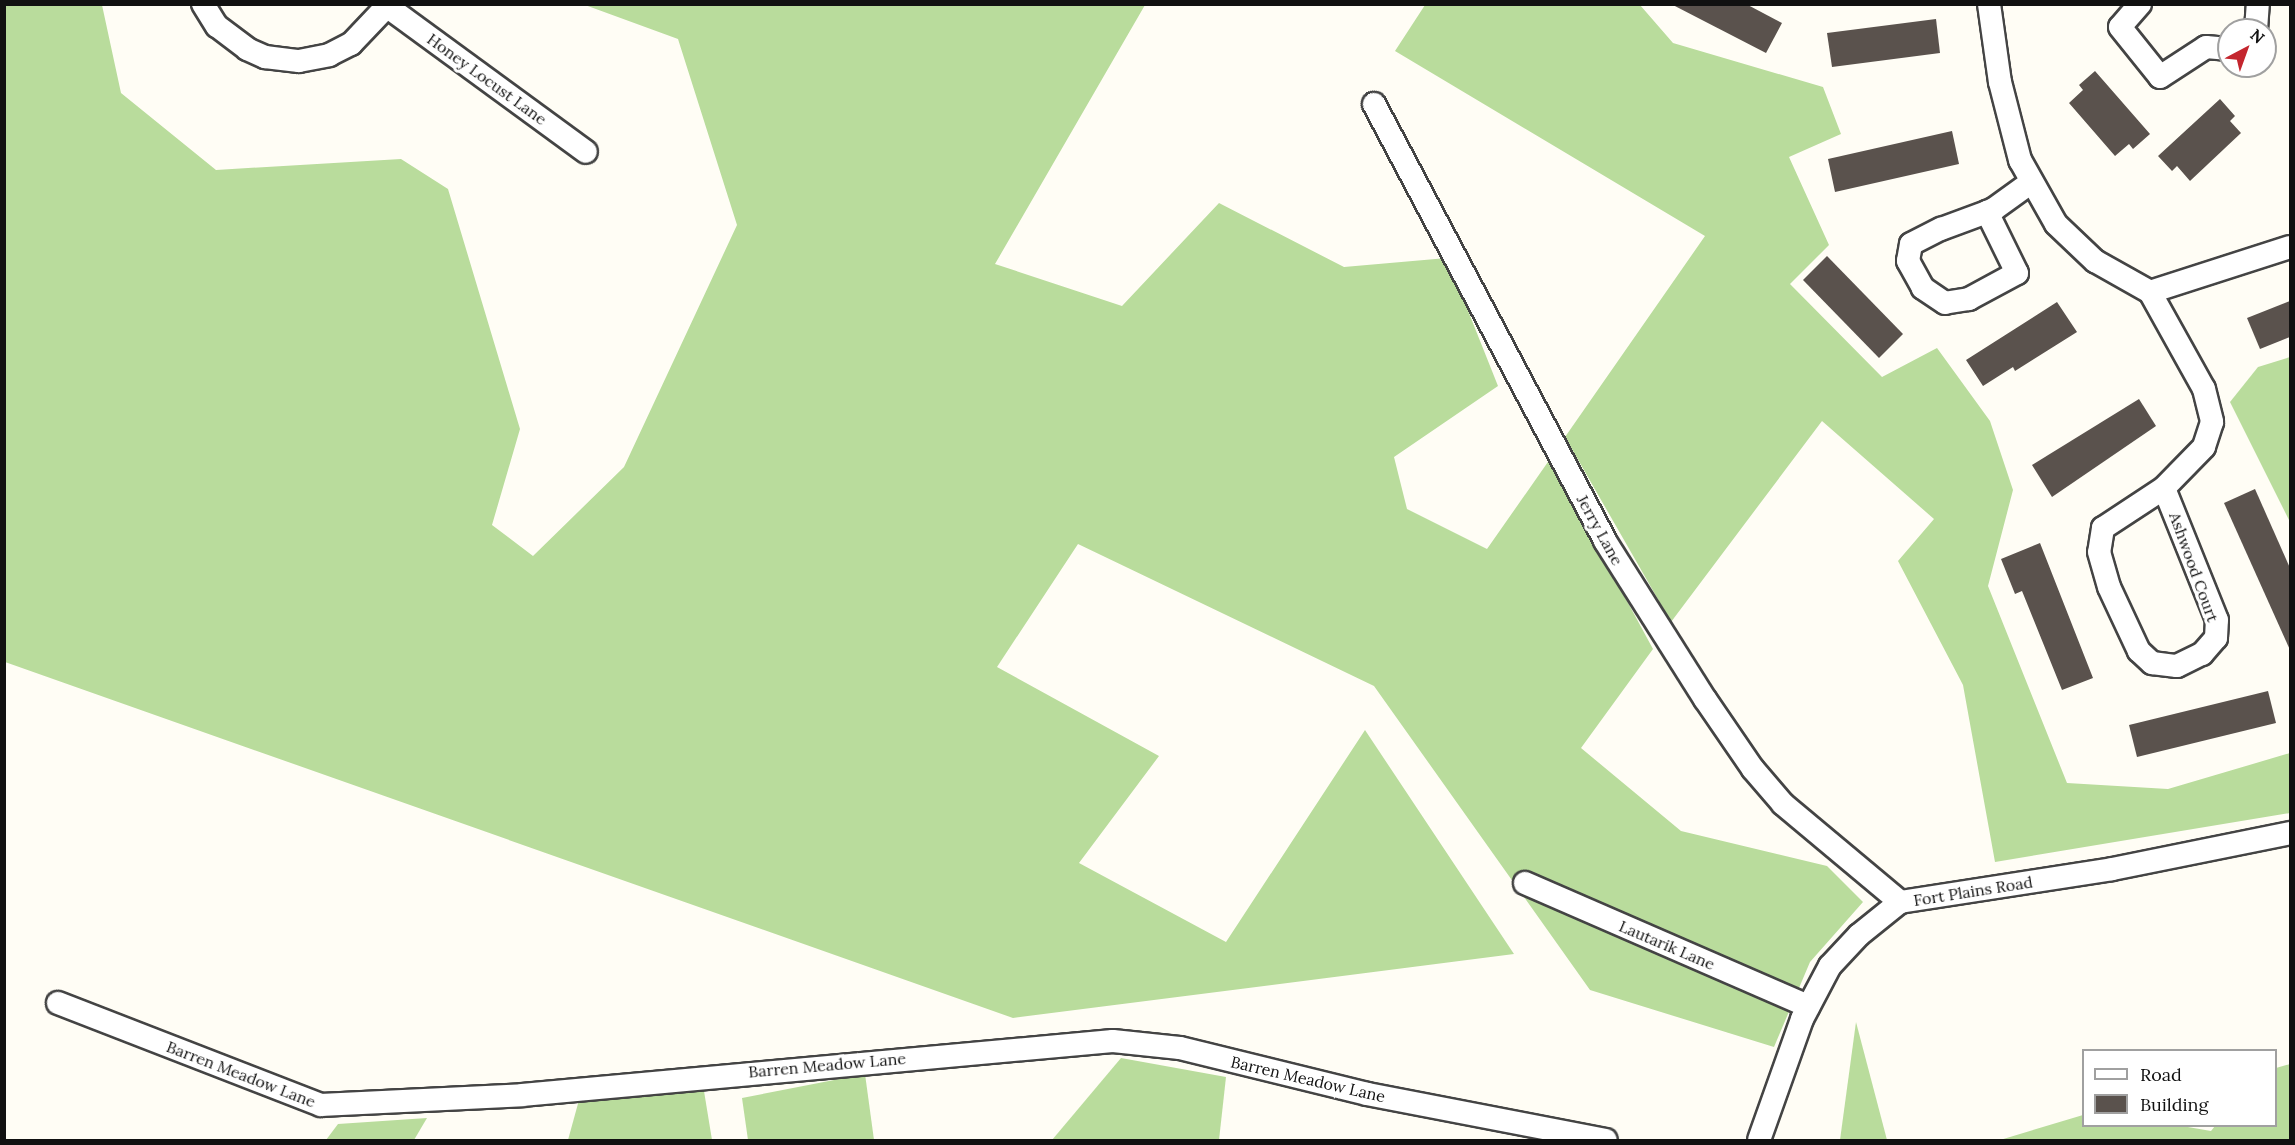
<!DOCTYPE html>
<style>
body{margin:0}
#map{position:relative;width:2295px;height:1145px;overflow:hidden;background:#fffdf5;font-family:Lora,serif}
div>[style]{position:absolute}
.forest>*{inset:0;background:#b9dc9c}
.building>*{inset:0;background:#5a524d}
.roads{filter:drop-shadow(2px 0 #444) drop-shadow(-2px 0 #444) drop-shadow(0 2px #444) drop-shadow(0 -2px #444)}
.minor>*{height:22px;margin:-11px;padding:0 11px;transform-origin:11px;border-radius:11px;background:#fff}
span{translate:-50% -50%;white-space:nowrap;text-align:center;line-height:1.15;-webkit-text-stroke:6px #fff;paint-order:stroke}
.street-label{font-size:16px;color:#111}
.frame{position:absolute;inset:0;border:6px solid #111;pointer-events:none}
.legend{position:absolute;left:2082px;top:1049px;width:195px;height:78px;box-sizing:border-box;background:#fff;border:2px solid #a0a0a0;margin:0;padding:8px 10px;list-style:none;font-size:18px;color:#111}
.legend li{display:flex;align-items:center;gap:12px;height:30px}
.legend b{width:30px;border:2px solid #a0a0a0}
.north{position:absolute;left:2217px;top:18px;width:60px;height:60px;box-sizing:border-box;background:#fff;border:2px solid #a0a0a0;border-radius:50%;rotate:41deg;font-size:16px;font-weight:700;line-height:24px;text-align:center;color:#111}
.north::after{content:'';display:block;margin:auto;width:21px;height:27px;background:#c4262e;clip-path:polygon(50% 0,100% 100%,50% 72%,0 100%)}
</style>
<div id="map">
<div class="forest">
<i style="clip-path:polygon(5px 5px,102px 5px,121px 93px,216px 170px,401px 159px,448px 189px,520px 429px,492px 525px,533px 556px,624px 467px,737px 225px,678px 39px,585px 5px,1145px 5px,995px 264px,1122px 306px,1219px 203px,1344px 267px,1447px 258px,1498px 386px,1394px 457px,1407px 509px,1487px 549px,1550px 459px,1653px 649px,1581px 748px,1681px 831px,1827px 866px,1863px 902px,1810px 962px,1774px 1047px,1590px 990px,1374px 686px,1078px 544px,997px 667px,1159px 756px,1079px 863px,1226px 942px,1365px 730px,1514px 954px,1013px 1018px,5px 662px)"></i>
<i style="clip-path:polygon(1425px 5px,1640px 5px,1673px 43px,1823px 87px,1841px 134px,1789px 157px,1829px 245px,1790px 284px,1882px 377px,1937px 348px,1990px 421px,2013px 490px,1988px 586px,2067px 783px,2168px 789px,2290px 753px,2290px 813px,1995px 862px,1963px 685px,1898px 561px,1934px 519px,1822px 421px,1671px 622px,1565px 437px,1705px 236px,1395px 51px)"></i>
<i style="clip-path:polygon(2290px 357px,2290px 522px,2230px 402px,2258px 367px)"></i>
<i style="clip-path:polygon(1856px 1022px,1887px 1140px,1840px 1140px)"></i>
<i style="clip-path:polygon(1121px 1058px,1226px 1077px,1219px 1140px,1052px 1140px)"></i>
<i style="clip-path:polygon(2290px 1064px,2290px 1140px,2000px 1140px,2083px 1115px,2084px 1126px,2182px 1126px,2211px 1131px,2215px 1126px,2276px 1126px,2276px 1068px)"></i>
<i style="clip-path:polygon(865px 1074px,874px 1140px,748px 1140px,742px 1098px)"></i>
<i style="clip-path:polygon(703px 1085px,712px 1140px,568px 1140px,579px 1100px)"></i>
<i style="clip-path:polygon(427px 1118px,414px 1140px,326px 1140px,338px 1124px)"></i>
</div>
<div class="building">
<i style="clip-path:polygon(1671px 4px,1746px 4px,1782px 23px,1766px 53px)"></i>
<i style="clip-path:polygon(1936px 19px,1940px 53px,1832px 67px,1827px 33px)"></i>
<i style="clip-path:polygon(2095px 71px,2150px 134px,2133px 149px,2129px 144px,2115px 156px,2069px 103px,2083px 90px,2079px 85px)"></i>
<i style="clip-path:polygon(2220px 99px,2235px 116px,2230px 121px,2241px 133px,2190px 181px,2177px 166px,2172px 171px,2158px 156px)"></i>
<i style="clip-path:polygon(1952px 131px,1959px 164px,1835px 192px,1828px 159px)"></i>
<i style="clip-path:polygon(1827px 256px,1903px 334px,1879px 358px,1803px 280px)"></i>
<i style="clip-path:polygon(2290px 301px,2290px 337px,2260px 349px,2247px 318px)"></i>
<i style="clip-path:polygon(2057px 302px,2077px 332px,2015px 371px,2013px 367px,1983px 386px,1966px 360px)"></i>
<i style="clip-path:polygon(2139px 399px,2156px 426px,2052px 497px,2032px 465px)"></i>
<i style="clip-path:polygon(2255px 489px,2290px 568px,2290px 650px,2224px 503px)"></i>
<i style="clip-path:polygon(2040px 543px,2093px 678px,2062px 690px,2022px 591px,2015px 594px,2001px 559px)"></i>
<i style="clip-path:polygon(2268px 691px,2276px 723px,2137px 757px,2129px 725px)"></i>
</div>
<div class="roads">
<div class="minor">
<i style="left:203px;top:4px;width:26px;rotate:58deg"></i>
<i style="left:217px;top:26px;width:38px;rotate:37deg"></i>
<i style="left:247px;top:49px;width:20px;rotate:24deg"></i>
<i style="left:265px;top:57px;width:34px;rotate:7deg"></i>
<i style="left:299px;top:61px;width:31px;rotate:-11deg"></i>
<i style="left:329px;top:55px;width:25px;rotate:-27deg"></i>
<i style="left:351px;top:44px;width:55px;rotate:-46.5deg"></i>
<i style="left:1989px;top:4px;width:79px;rotate:82deg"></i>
<i style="left:2000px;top:82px;width:81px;rotate:75.6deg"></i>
<i style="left:2020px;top:160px;width:73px;rotate:60.6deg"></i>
<i style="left:2056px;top:224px;width:54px;rotate:43.5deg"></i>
<i style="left:2095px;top:261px;width:63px;rotate:29.4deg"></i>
<i style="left:2150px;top:292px;width:147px;rotate:-17.8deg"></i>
<i style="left:2140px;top:4px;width:30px;rotate:131deg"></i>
<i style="left:2120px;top:27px;width:64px;rotate:51.3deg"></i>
<i style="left:2160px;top:77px;width:55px;rotate:-33.1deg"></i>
<i style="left:2206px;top:47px;width:23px;rotate:5deg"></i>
<i style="left:388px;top:7px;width:245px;rotate:36.2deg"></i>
<i style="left:2256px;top:30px;width:26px;rotate:-86deg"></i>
<i style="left:1374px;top:104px;width:494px;rotate:62.1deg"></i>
<i style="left:1605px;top:541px;width:187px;rotate:57.7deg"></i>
<i style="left:1705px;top:699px;width:85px;rotate:55.6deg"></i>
<i style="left:1753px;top:769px;width:46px;rotate:49.4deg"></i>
<i style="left:1783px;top:804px;width:153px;rotate:39.9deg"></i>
<i style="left:1987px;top:212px;width:68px;rotate:63.8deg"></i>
<i style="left:2017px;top:273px;width:55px;rotate:151.6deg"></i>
<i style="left:1969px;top:299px;width:24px;rotate:171deg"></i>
<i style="left:1945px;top:303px;width:27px;rotate:-146deg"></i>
<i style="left:1923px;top:288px;width:31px;rotate:-119deg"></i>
<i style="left:1908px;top:261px;width:17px;rotate:-80deg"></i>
<i style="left:1911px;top:244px;width:34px;rotate:-27deg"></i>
<i style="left:1941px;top:229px;width:49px;rotate:-20.3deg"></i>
<i style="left:1987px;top:212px;width:8px;rotate:-23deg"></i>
<i style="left:1994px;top:209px;width:44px;rotate:-35.8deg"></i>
<i style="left:2150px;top:292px;width:111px;rotate:60.9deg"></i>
<i style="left:2204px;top:389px;width:34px;rotate:76deg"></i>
<i style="left:2212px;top:422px;width:26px;rotate:108deg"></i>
<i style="left:2204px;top:447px;width:57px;rotate:134.3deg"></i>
<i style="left:2164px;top:488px;width:73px;rotate:146.7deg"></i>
<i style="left:2103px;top:528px;width:24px;rotate:99deg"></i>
<i style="left:2099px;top:552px;width:36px;rotate:74deg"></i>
<i style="left:2109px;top:587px;width:71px;rotate:64.9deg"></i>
<i style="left:2139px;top:651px;width:18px;rotate:43deg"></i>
<i style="left:2152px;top:663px;width:25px;rotate:7deg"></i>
<i style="left:2177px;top:666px;width:28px;rotate:-26deg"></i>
<i style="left:2202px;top:654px;width:21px;rotate:-49deg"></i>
<i style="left:2216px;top:638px;width:18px;rotate:-87deg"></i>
<i style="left:2217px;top:620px;width:142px;rotate:-111.9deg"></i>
<i style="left:1525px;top:883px;width:309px;rotate:23.5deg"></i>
<i style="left:58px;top:1003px;width:282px;rotate:21.2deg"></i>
<i style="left:321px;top:1105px;width:201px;rotate:-2.8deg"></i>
<i style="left:522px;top:1095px;width:593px;rotate:-5.22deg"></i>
<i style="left:1113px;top:1041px;width:67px;rotate:6deg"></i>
<i style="left:1180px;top:1048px;width:193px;rotate:13.8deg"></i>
<i style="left:1367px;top:1094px;width:243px;rotate:10.9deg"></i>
<i style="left:1759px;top:1140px;width:128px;rotate:-70.4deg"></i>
<i style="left:1802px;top:1019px;width:60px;rotate:-62.2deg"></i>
<i style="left:1830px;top:966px;width:42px;rotate:-46.9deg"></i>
<i style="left:1859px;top:935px;width:53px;rotate:-38.8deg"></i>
<i style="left:1900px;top:902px;width:215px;rotate:-8.8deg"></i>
<i style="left:2112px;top:869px;width:182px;rotate:-11.4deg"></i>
</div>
</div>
<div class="street-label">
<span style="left:487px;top:79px;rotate:36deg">Honey Locust Lane</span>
<span style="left:1600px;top:530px;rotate:61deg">Jerry Lane</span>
<span style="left:2194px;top:567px;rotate:70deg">Ashwood Court</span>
<span style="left:1973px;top:891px;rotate:-9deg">Fort Plains Road</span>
<span style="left:1667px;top:945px;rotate:23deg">Lautarik Lane</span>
<span style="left:827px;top:1065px;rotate:-5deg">Barren Meadow Lane</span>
<span style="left:241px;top:1074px;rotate:21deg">Barren Meadow Lane</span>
<span style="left:1308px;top:1079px;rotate:13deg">Barren Meadow Lane</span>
</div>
<div class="frame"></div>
<ul class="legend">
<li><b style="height:8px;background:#fff"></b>Road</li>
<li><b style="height:16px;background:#5a524d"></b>Building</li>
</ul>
<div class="north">N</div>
</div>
